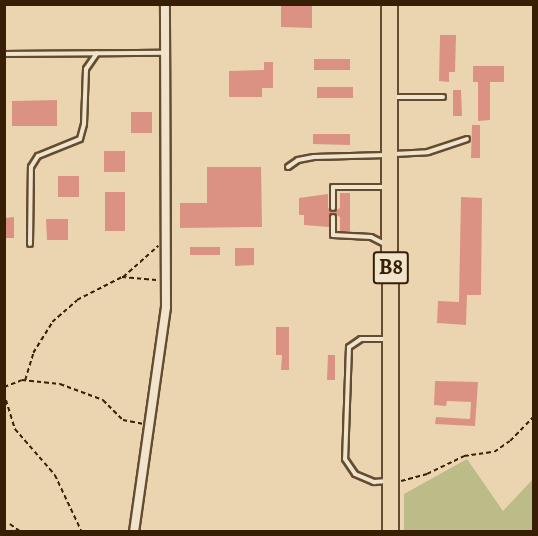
<!DOCTYPE html>
<style>
body{margin:0}
#map{position:relative;width:538px;height:536px;overflow:hidden;background:#ead5b0;font-family:Alegreya,serif}
div>[style]{position:absolute}
.green>*{inset:0;background:#bbbc88}
.building>*{inset:0;background:#db9282}
.path>*{height:1.5px;margin-top:-0.75px;transform-origin:0;background:repeating-linear-gradient(90deg,#371f05 0 4.5px,transparent 0 7.5px)}
.roads{filter:drop-shadow(2px 0 #644c30) drop-shadow(-2px 0 #644c30) drop-shadow(0 2px #644c30) drop-shadow(0 -2px #644c30)}
.lane>*{height:4px;margin:-2px;padding:0 2px;transform-origin:2px;border-radius:2px;background:#f1e4cc}
.street>*{height:8px;margin:-4px;padding:0 4px;transform-origin:4px;border-radius:4px;background:#f1e4cc}
.highway>*{height:15px;margin:-7.5px;padding:0 7.5px;transform-origin:7.5px;border-radius:7.5px;background:#ead5b0}
span{translate:-50% -50%;white-space:nowrap;text-align:center;line-height:1.15;-webkit-text-stroke:6px #f1e4cc;paint-order:stroke}
.shield-label span{padding:2px 4px;background:#f1e4cc;border:2px solid;border-radius:4px;-webkit-text-stroke-width:0}
.shield-label{font-size:22px;color:#371f05;font-weight:700}
.frame{position:absolute;inset:0;border:6px solid #371f05;pointer-events:none}
</style>
<div id="map">
<div class="green">
<i style="clip-path:polygon(467px 459px,503px 511px,533px 479px,533px 531px,404px 531px,404px 494px)"></i>
</div>
<div class="building">
<i style="clip-path:polygon(281px 4px,312px 5px,312px 28px,281px 27px)"></i>
<i style="clip-path:polygon(440px 35px,456px 35px,455px 72px,449px 72px,449px 82px,439px 81px)"></i>
<i style="clip-path:polygon(314px 59px,350px 59px,350px 70px,314px 70px)"></i>
<i style="clip-path:polygon(264px 62px,273px 62px,273px 88px,262px 88px,262px 97px,229px 97px,229px 71px,264px 70px)"></i>
<i style="clip-path:polygon(473px 66px,504px 66px,504px 82px,490px 82px,490px 120px,478px 121px,478px 82px,473px 82px)"></i>
<i style="clip-path:polygon(317px 87px,353px 87px,353px 98px,317px 98px)"></i>
<i style="clip-path:polygon(453px 90px,461px 90px,462px 116px,453px 116px)"></i>
<i style="clip-path:polygon(57px 100px,57px 126px,12px 126px,12px 101px)"></i>
<i style="clip-path:polygon(131px 112px,152px 112px,152px 133px,131px 133px)"></i>
<i style="clip-path:polygon(472px 125px,480px 125px,480px 158px,471px 158px)"></i>
<i style="clip-path:polygon(313px 134px,350px 134px,350px 145px,313px 144px)"></i>
<i style="clip-path:polygon(104px 151px,125px 151px,125px 172px,104px 172px)"></i>
<i style="clip-path:polygon(207px 167px,261px 167px,262px 227px,180px 228px,180px 203px,207px 203px)"></i>
<i style="clip-path:polygon(58px 176px,79px 176px,79px 197px,58px 197px)"></i>
<i style="clip-path:polygon(105px 192px,125px 192px,125px 231px,105px 231px)"></i>
<i style="clip-path:polygon(340px 193px,350px 193px,350px 231px,340px 231px,340px 217px,334px 213px,329px 215px,329px 227px,304px 225px,304px 215px,299px 215px,299px 198px,328px 194px,328px 208px,334px 212px,340px 208px)"></i>
<i style="clip-path:polygon(461px 197px,482px 198px,481px 295px,467px 295px,466px 325px,437px 323px,438px 301px,459px 302px)"></i>
<i style="clip-path:polygon(14px 217px,14px 238px,4px 238px,4px 218px)"></i>
<i style="clip-path:polygon(46px 219px,68px 219px,68px 240px,47px 240px)"></i>
<i style="clip-path:polygon(190px 247px,220px 247px,220px 255px,190px 255px)"></i>
<i style="clip-path:polygon(235px 248px,254px 248px,254px 265px,235px 266px)"></i>
<i style="clip-path:polygon(276px 327px,289px 327px,289px 370px,281px 370px,282px 355px,276px 355px)"></i>
<i style="clip-path:polygon(328px 355px,335px 355px,335px 380px,327px 380px)"></i>
<i style="clip-path:polygon(435px 381px,478px 382px,475px 426px,435px 424px,436px 417px,470px 419px,471px 402px,447px 401px,446px 406px,434px 405px)"></i>
</div>
<div class="path">
<i style="left:123px;top:277px;width:47px;rotate:-41.5deg"></i>
<i style="left:25px;top:380px;width:28px;rotate:-73deg"></i>
<i style="left:33px;top:353px;width:36px;rotate:-58deg"></i>
<i style="left:52px;top:322px;width:33px;rotate:-41deg"></i>
<i style="left:77px;top:300px;width:51px;rotate:-27.1deg"></i>
<i style="left:122px;top:277px;width:37px;rotate:5deg"></i>
<i style="left:4px;top:387px;width:19px;rotate:-21deg"></i>
<i style="left:22px;top:380px;width:38px;rotate:6deg"></i>
<i style="left:60px;top:384px;width:46px;rotate:20.4deg"></i>
<i style="left:103px;top:400px;width:28px;rotate:45deg"></i>
<i style="left:123px;top:420px;width:20px;rotate:11deg"></i>
<i style="left:4px;top:393px;width:38px;rotate:73deg"></i>
<i style="left:15px;top:429px;width:61px;rotate:49deg"></i>
<i style="left:55px;top:475px;width:63px;rotate:64.7deg"></i>
<i style="left:401px;top:481px;width:27px;rotate:-15deg"></i>
<i style="left:427px;top:474px;width:41px;rotate:-25.9deg"></i>
<i style="left:464px;top:456px;width:30px;rotate:-8deg"></i>
<i style="left:494px;top:452px;width:19px;rotate:-35deg"></i>
<i style="left:510px;top:441px;width:35px;rotate:-46deg"></i>
<i style="left:10px;top:524px;width:14px;rotate:36deg"></i>
</div>
<div class="roads">
<div class="lane">
<i style="left:4px;top:54px;width:161px;rotate:-0.4deg"></i>
<i style="left:393px;top:97px;width:50px"></i>
<i style="left:394px;top:154px;width:34px;rotate:-3deg"></i>
<i style="left:428px;top:152px;width:41px;rotate:-18.4deg"></i>
<i style="left:288px;top:167px;width:12px;rotate:-35deg"></i>
<i style="left:298px;top:160px;width:16px;rotate:-11deg"></i>
<i style="left:314px;top:157px;width:73px;rotate:-1.6deg"></i>
<i style="left:333px;top:208px;width:21px;rotate:-90deg"></i>
<i style="left:333px;top:187px;width:53px"></i>
<i style="left:333px;top:217px;width:18px;rotate:90deg"></i>
<i style="left:333px;top:235px;width:38px;rotate:3deg"></i>
<i style="left:371px;top:237px;width:16px;rotate:27deg"></i>
<i style="left:30px;top:244px;width:77px;rotate:-89.3deg"></i>
<i style="left:31px;top:167px;width:13px;rotate:-58deg"></i>
<i style="left:38px;top:156px;width:45px;rotate:-22deg"></i>
<i style="left:80px;top:139px;width:16px;rotate:-75deg"></i>
<i style="left:84px;top:124px;width:55px;rotate:-87.9deg"></i>
<i style="left:86px;top:69px;width:19px;rotate:-55deg"></i>
<i style="left:385px;top:339px;width:24px;rotate:180deg"></i>
<i style="left:361px;top:339px;width:14px;rotate:146deg"></i>
<i style="left:349px;top:347px;width:112px;rotate:92deg"></i>
<i style="left:345px;top:459px;width:18px;rotate:56deg"></i>
<i style="left:355px;top:474px;width:21px;rotate:23deg"></i>
<i style="left:374px;top:482px;width:13px;rotate:-4deg"></i>
</div>
<div class="street">
<i style="left:134px;top:532px;width:227px;rotate:-81.9deg"></i>
<i style="left:166px;top:307px;width:303px;rotate:-90.2deg"></i>
</div>
<div class="highway">
<i style="left:389px;top:4px;width:528px;rotate:89.89deg"></i>
</div>
</div>
<div class="shield-label">
<span style="left:391px;top:268px">B8</span>
</div>
<div class="frame"></div>
</div>
